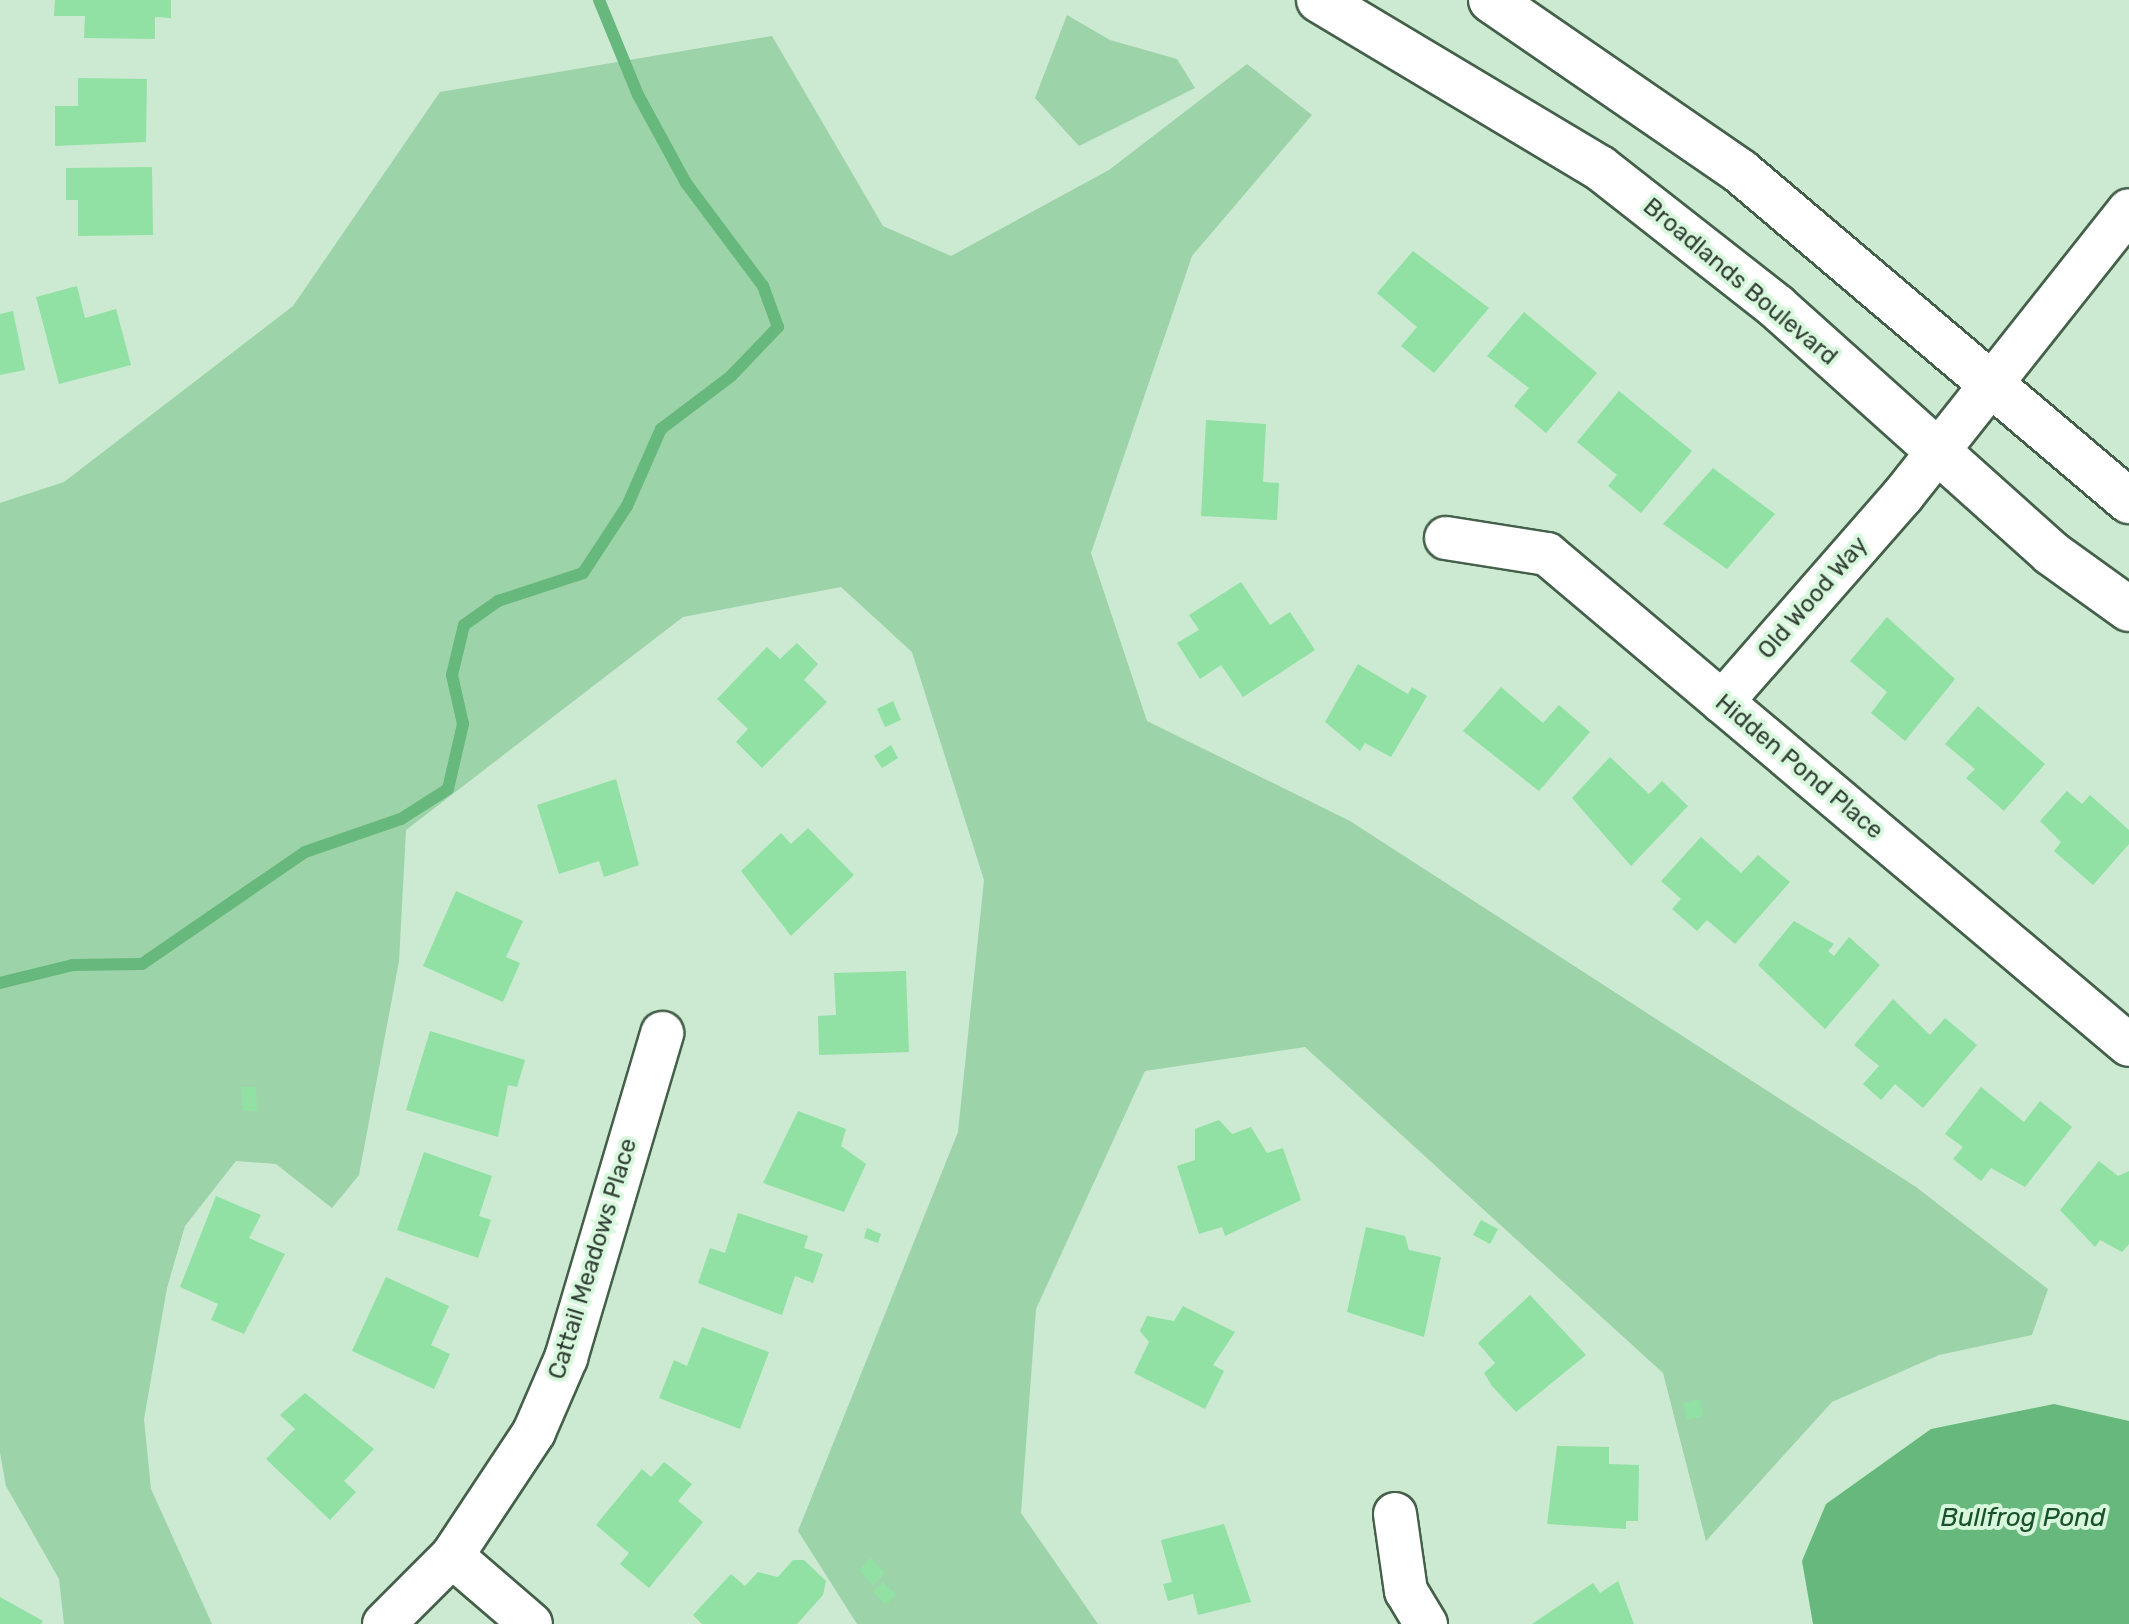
<!DOCTYPE html>
<style>
body{margin:0}
#map{position:relative;width:2129px;height:1624px;overflow:hidden;background:#cbead1;font-family:Rubik,sans-serif}
div>[style]{position:absolute}
.green>*{inset:0;background:#9dd3a8}
.water>*{inset:0;background:#67b87c}
.stream>*{height:12px;margin:-6px;padding:0 6px;transform-origin:6px;border-radius:6px;background:#67b87c}
.building>*{inset:0;background:#90e1a3}
.roads{filter:drop-shadow(2px 0 #44604a) drop-shadow(-2px 0 #44604a) drop-shadow(0 2px #44604a) drop-shadow(0 -2px #44604a)}
.minor>*{height:42px;margin:-21px;padding:0 21px;transform-origin:21px;border-radius:21px;background:#fff}
.secondary>*{height:44px;margin:-22px;padding:0 22px;transform-origin:22px;border-radius:22px;background:#fff}
span{translate:-50% -50%;white-space:nowrap;text-align:center;line-height:1.15;-webkit-text-stroke:8px #d8f8de;paint-order:stroke}
.street-label{font-size:24px;color:#313e34}
.water-label{font-size:26px;color:#17522a;font-style:italic}
</style>
<div id="map">
<div class="green">
<i style="clip-path:polygon(1067px 15px,1110px 40px,1177px 59px,1195px 88px,1079px 146px,1035px 98px)"></i>
<i style="clip-path:polygon(772px 36px,883px 226px,951px 256px,1109px 170px,1247px 64px,1312px 115px,1192px 256px,1091px 553px,1147px 721px,1350px 821px,1916px 1187px,2048px 1289px,2032px 1335px,1939px 1355px,1832px 1402px,1706px 1541px,1663px 1373px,1305px 1047px,1145px 1071px,1036px 1309px,1021px 1513px,1098px 1624px,857px 1624px,798px 1531px,958px 1132px,984px 880px,912px 652px,841px 587px,683px 617px,406px 830px,399px 961px,359px 1175px,332px 1208px,276px 1164px,236px 1161px,185px 1226px,167px 1288px,144px 1419px,151px 1489px,212px 1624px,64px 1624px,59px 1579px,6px 1486px,0 1453px,0 503px,64px 482px,293px 306px,440px 92px)"></i>
</div>
<div class="water">
<i style="clip-path:polygon(2054px 1404px,2129px 1421px,2129px 1624px,1813px 1624px,1802px 1561px,1826px 1504px,1931px 1429px)"></i>
</div>
<div class="stream">
<i style="left:0;top:983px;width:75px;rotate:-13.9deg"></i>
<i style="left:73px;top:965px;width:69px;rotate:-0.8deg"></i>
<i style="left:142px;top:964px;width:198px;rotate:-34.5deg"></i>
<i style="left:305px;top:852px;width:102px;rotate:-19deg"></i>
<i style="left:401px;top:819px;width:56px;rotate:-32.6deg"></i>
<i style="left:448px;top:789px;width:67px;rotate:-77deg"></i>
<i style="left:463px;top:724px;width:50px;rotate:-102.7deg"></i>
<i style="left:452px;top:675px;width:51px;rotate:-76.5deg"></i>
<i style="left:464px;top:625px;width:42px;rotate:-35.2deg"></i>
<i style="left:498px;top:601px;width:89px;rotate:-18.2deg"></i>
<i style="left:583px;top:573px;width:80px;rotate:-56.7deg"></i>
<i style="left:627px;top:506px;width:84px;rotate:-66.2deg"></i>
<i style="left:661px;top:429px;width:88px;rotate:-37.1deg"></i>
<i style="left:731px;top:376px;width:68px;rotate:-46.2deg"></i>
<i style="left:778px;top:327px;width:44px;rotate:-110.1deg"></i>
<i style="left:763px;top:286px;width:129px;rotate:-126.8deg"></i>
<i style="left:686px;top:183px;width:100px;rotate:-118.6deg"></i>
<i style="left:638px;top:95px;width:103px;rotate:-112.3deg"></i>
</div>
<div class="building">
<i style="clip-path:polygon(55px 0,171px 0,171px 18px,155px 17px,155px 39px,84px 38px,85px 16px,54px 16px)"></i>
<i style="clip-path:polygon(78px 78px,147px 79px,146px 142px,55px 146px,55px 106px,78px 106px)"></i>
<i style="clip-path:polygon(152px 167px,153px 235px,78px 236px,78px 200px,66px 200px,66px 168px)"></i>
<i style="clip-path:polygon(1413px 251px,1489px 308px,1434px 373px,1401px 346px,1417px 327px,1377px 293px)"></i>
<i style="clip-path:polygon(77px 286px,85px 318px,116px 309px,131px 365px,59px 384px,36px 297px)"></i>
<i style="clip-path:polygon(13px 311px,25px 370px,0 375px,0 314px)"></i>
<i style="clip-path:polygon(1524px 312px,1597px 373px,1546px 433px,1514px 406px,1529px 388px,1487px 356px)"></i>
<i style="clip-path:polygon(1619px 391px,1692px 451px,1641px 513px,1608px 486px,1617px 475px,1577px 442px)"></i>
<i style="clip-path:polygon(1206px 420px,1266px 424px,1263px 482px,1279px 483px,1277px 520px,1201px 516px)"></i>
<i style="clip-path:polygon(1713px 468px,1775px 514px,1727px 569px,1663px 524px)"></i>
<i style="clip-path:polygon(1241px 582px,1270px 625px,1290px 612px,1315px 650px,1243px 697px,1221px 665px,1200px 679px,1177px 643px,1199px 630px,1189px 615px)"></i>
<i style="clip-path:polygon(1887px 617px,1955px 679px,1905px 741px,1871px 713px,1887px 692px,1850px 661px)"></i>
<i style="clip-path:polygon(797px 643px,818px 664px,804px 680px,827px 702px,762px 768px,736px 742px,748px 729px,717px 699px,767px 647px,780px 659px)"></i>
<i style="clip-path:polygon(1358px 664px,1408px 694px,1412px 687px,1427px 696px,1391px 757px,1365px 743px,1360px 751px,1325px 722px)"></i>
<i style="clip-path:polygon(1501px 687px,1543px 723px,1559px 705px,1590px 732px,1539px 791px,1463px 731px)"></i>
<i style="clip-path:polygon(893px 701px,901px 720px,885px 727px,877px 709px)"></i>
<i style="clip-path:polygon(1978px 706px,2045px 764px,2004px 811px,1966px 778px,1975px 769px,1945px 744px)"></i>
<i style="clip-path:polygon(891px 745px,898px 758px,882px 768px,874px 756px)"></i>
<i style="clip-path:polygon(1610px 757px,1649px 794px,1662px 781px,1688px 806px,1631px 866px,1572px 798px)"></i>
<i style="clip-path:polygon(616px 779px,639px 865px,604px 877px,599px 861px,559px 874px,537px 805px)"></i>
<i style="clip-path:polygon(2067px 791px,2082px 804px,2090px 795px,2129px 830px,2129px 844px,2093px 885px,2054px 851px,2061px 842px,2040px 821px)"></i>
<i style="clip-path:polygon(808px 828px,854px 875px,791px 936px,741px 871px,781px 833px,791px 844px)"></i>
<i style="clip-path:polygon(1701px 837px,1741px 873px,1758px 855px,1790px 882px,1735px 944px,1707px 920px,1697px 931px,1672px 909px,1681px 899px,1661px 881px)"></i>
<i style="clip-path:polygon(456px 891px,523px 921px,506px 957px,520px 963px,503px 1002px,423px 966px)"></i>
<i style="clip-path:polygon(1794px 921px,1834px 944px,1828px 951px,1834px 956px,1849px 937px,1880px 965px,1825px 1029px,1758px 965px)"></i>
<i style="clip-path:polygon(906px 971px,909px 1052px,819px 1055px,818px 1016px,836px 1015px,834px 973px)"></i>
<i style="clip-path:polygon(1893px 999px,1930px 1035px,1945px 1018px,1977px 1045px,1923px 1108px,1895px 1084px,1881px 1100px,1863px 1084px,1879px 1066px,1854px 1045px)"></i>
<i style="clip-path:polygon(430px 1031px,525px 1060px,517px 1087px,508px 1085px,498px 1137px,406px 1110px)"></i>
<i style="clip-path:polygon(241px 1087px,256px 1087px,257px 1111px,243px 1111px)"></i>
<i style="clip-path:polygon(1981px 1087px,2024px 1122px,2040px 1101px,2072px 1127px,2025px 1187px,1991px 1168px,1981px 1181px,1953px 1159px,1963px 1147px,1945px 1134px)"></i>
<i style="clip-path:polygon(798px 1111px,846px 1129px,841px 1146px,866px 1164px,844px 1212px,763px 1183px)"></i>
<i style="clip-path:polygon(1219px 1120px,1232px 1134px,1251px 1127px,1267px 1153px,1283px 1148px,1301px 1200px,1225px 1236px,1222px 1227px,1199px 1234px,1177px 1166px,1195px 1160px,1195px 1129px)"></i>
<i style="clip-path:polygon(424px 1152px,492px 1176px,479px 1216px,491px 1220px,478px 1258px,397px 1230px)"></i>
<i style="clip-path:polygon(2099px 1161px,2118px 1176px,2129px 1171px,2129px 1244px,2122px 1252px,2100px 1240px,2095px 1247px,2060px 1210px)"></i>
<i style="clip-path:polygon(216px 1196px,261px 1215px,249px 1238px,285px 1254px,244px 1334px,211px 1320px,218px 1304px,180px 1287px)"></i>
<i style="clip-path:polygon(738px 1213px,808px 1236px,804px 1248px,823px 1254px,813px 1283px,795px 1276px,782px 1315px,698px 1283px,710px 1248px,725px 1253px)"></i>
<i style="clip-path:polygon(1481px 1220px,1498px 1229px,1490px 1244px,1473px 1235px)"></i>
<i style="clip-path:polygon(1366px 1227px,1405px 1236px,1409px 1250px,1441px 1257px,1424px 1337px,1347px 1312px)"></i>
<i style="clip-path:polygon(867px 1228px,881px 1234px,878px 1243px,864px 1238px)"></i>
<i style="clip-path:polygon(386px 1277px,449px 1306px,431px 1345px,450px 1354px,434px 1389px,352px 1351px)"></i>
<i style="clip-path:polygon(1530px 1295px,1586px 1355px,1516px 1412px,1492px 1386px,1484px 1373px,1495px 1363px,1478px 1343px)"></i>
<i style="clip-path:polygon(1183px 1306px,1235px 1332px,1213px 1365px,1224px 1371px,1205px 1409px,1134px 1373px,1149px 1342px,1140px 1331px,1147px 1316px,1174px 1321px)"></i>
<i style="clip-path:polygon(702px 1327px,769px 1352px,740px 1429px,659px 1398px,674px 1360px,687px 1366px)"></i>
<i style="clip-path:polygon(305px 1393px,374px 1449px,344px 1481px,356px 1492px,330px 1520px,266px 1459px,295px 1429px,280px 1415px)"></i>
<i style="clip-path:polygon(1700px 1399px,1703px 1416px,1687px 1420px,1683px 1403px)"></i>
<i style="clip-path:polygon(1557px 1446px,1609px 1447px,1609px 1464px,1639px 1465px,1638px 1521px,1626px 1521px,1626px 1529px,1547px 1524px)"></i>
<i style="clip-path:polygon(664px 1462px,692px 1484px,678px 1501px,703px 1522px,649px 1588px,620px 1564px,629px 1553px,596px 1525px,642px 1469px,651px 1477px)"></i>
<i style="clip-path:polygon(1224px 1524px,1251px 1602px,1198px 1615px,1193px 1594px,1168px 1601px,1163px 1584px,1172px 1582px,1161px 1540px)"></i>
<i style="clip-path:polygon(871px 1558px,885px 1573px,873px 1585px,859px 1570px)"></i>
<i style="clip-path:polygon(793px 1560px,804px 1560px,826px 1581px,823px 1595px,797px 1624px,702px 1624px,693px 1615px,731px 1574px,745px 1586px,758px 1572px,778px 1577px)"></i>
<i style="clip-path:polygon(1618px 1581px,1634px 1624px,1532px 1624px,1593px 1583px,1600px 1593px)"></i>
<i style="clip-path:polygon(883px 1582px,896px 1594px,886px 1605px,873px 1592px)"></i>
<i style="clip-path:polygon(0 1597px,43px 1621px,41px 1624px,0 1624px)"></i>
</div>
<div class="roads">
<div class="minor">
<i style="left:1446px;top:538px;width:102px;rotate:9deg"></i>
<i style="left:1547px;top:554px;width:761px;rotate:40.15deg"></i>
<i style="left:1722px;top:702px;width:276px;rotate:-48.8deg"></i>
<i style="left:1904px;top:494px;width:362px;rotate:-51.6deg"></i>
<i style="left:1395px;top:1514px;width:78px;rotate:81.9deg"></i>
<i style="left:1406px;top:1591px;width:39px;rotate:59deg"></i>
<i style="left:452px;top:1556px;width:104px;rotate:40.7deg"></i>
<i style="left:384px;top:1624px;width:96px;rotate:-45deg"></i>
<i style="left:452px;top:1556px;width:149px;rotate:-56.5deg"></i>
<i style="left:534px;top:1432px;width:81px;rotate:-66.6deg"></i>
<i style="left:566px;top:1358px;width:339px;rotate:-73.5deg"></i>
</div>
<div class="secondary">
<i style="left:1319px;top:0;width:327px;rotate:30.9deg"></i>
<i style="left:1600px;top:168px;width:225px;rotate:38.1deg"></i>
<i style="left:1777px;top:307px;width:368px;rotate:41.9deg"></i>
<i style="left:2051px;top:553px;width:96px;rotate:35.7deg"></i>
<i style="left:1491px;top:0;width:303px;rotate:34.5deg"></i>
<i style="left:1741px;top:172px;width:509px;rotate:40.3deg"></i>
</div>
</div>
<div class="street-label">
<span style="left:1740px;top:282px;rotate:40deg">Broadlands Boulevard</span>
<span style="left:1813px;top:598px;rotate:-49deg">Old Wood Way</span>
<span style="left:1799px;top:767px;rotate:40deg">Hidden Pond Place</span>
<span style="left:593px;top:1259px;rotate:-73deg">Cattail Meadows Place</span>
</div>
<div class="water-label">
<span style="left:2023px;top:1518px">Bullfrog Pond</span>
</div>
</div>
